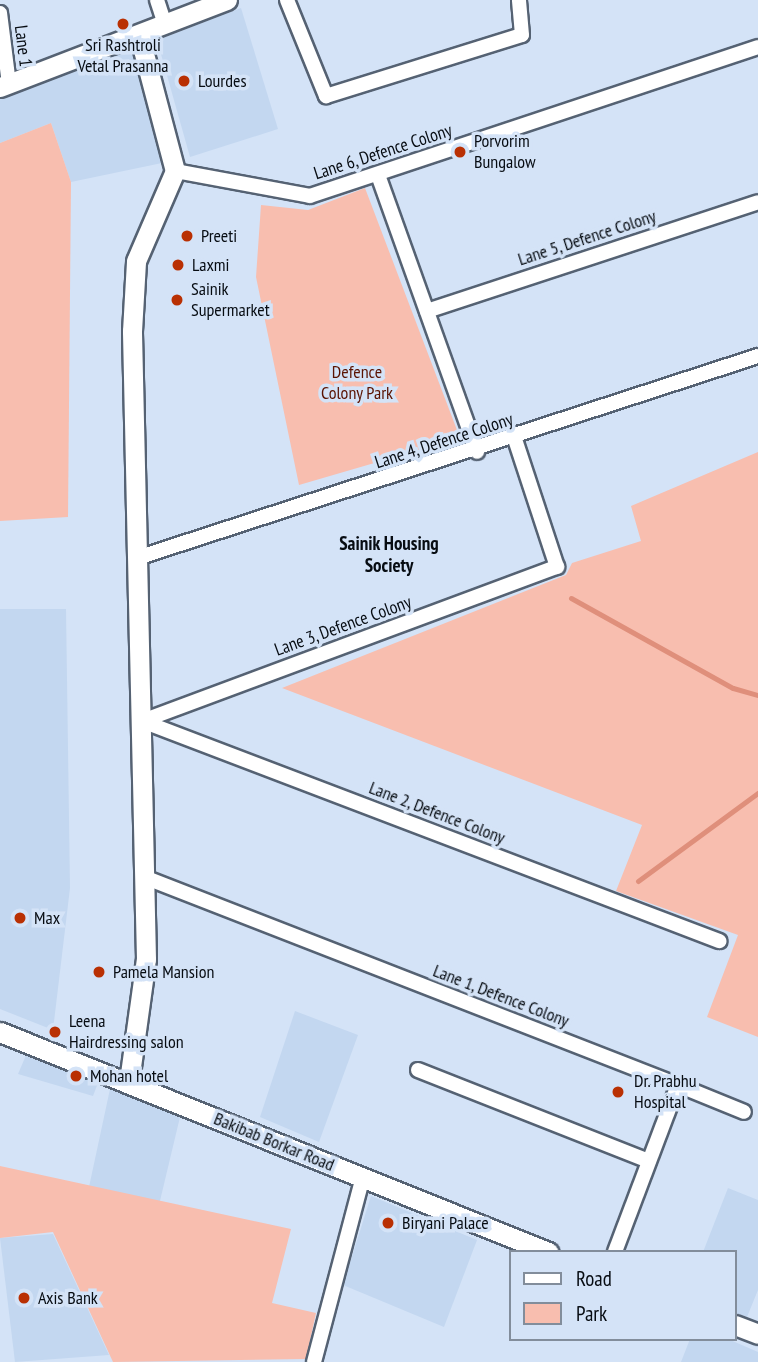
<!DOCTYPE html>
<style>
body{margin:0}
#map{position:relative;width:758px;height:1362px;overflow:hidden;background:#d4e3f7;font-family:"PT Sans Narrow",sans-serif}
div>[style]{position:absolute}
.built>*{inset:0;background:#c3d7f0}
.green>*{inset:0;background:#f8beaf}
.stream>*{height:5px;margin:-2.5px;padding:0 2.5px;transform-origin:2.5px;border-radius:2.5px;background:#df8f7b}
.roads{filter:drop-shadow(2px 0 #556273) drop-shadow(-2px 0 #556273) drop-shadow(0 2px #556273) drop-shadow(0 -2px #556273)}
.street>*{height:14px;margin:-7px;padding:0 7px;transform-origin:7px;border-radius:7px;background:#fff}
.secondary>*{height:19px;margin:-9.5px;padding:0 9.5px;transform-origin:9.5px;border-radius:9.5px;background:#fff}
.dots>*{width:19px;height:19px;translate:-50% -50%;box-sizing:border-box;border:4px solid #d4e3f7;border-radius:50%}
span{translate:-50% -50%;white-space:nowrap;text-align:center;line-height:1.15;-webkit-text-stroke:7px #d4e3f7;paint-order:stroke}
.street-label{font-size:18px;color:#070c12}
.poi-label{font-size:18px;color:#070c12}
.left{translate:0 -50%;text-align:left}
.park-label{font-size:18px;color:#5a1302}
.neighbourhood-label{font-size:19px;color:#070c12;font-weight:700}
.legend{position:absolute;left:509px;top:1250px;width:228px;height:91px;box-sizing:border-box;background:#d4e3f7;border:2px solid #828d9b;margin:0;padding:9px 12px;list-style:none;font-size:21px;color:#070c12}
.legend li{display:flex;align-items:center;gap:14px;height:35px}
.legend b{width:35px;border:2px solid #828d9b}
</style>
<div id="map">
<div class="built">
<i style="clip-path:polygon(241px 8px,278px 129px,190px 157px,157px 40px)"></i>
<i style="clip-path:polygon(133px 49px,164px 144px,162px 163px,71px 182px,51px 123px,0 143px,0 98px)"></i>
<i style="clip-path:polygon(0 609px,66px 609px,70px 888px,53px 1030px,0 1009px)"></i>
<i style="clip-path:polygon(295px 1011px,358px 1035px,319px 1142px,260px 1117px)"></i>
<i style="clip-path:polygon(27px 1053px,98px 1083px,93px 1096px,18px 1074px)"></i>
<i style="clip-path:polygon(110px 1089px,180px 1117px,159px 1205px,89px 1187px)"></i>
<i style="clip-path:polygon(728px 1188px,758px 1200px,758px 1290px,747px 1317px,735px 1313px,735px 1252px,703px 1252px)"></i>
<i style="clip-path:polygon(371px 1196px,477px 1240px,444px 1327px,343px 1285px)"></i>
<i style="clip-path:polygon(53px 1234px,109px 1355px,15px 1362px,0 1238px)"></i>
<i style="clip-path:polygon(690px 1339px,728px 1339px,758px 1352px,758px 1362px,681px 1362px)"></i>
</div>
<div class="green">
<i style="clip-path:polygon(51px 123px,71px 182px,68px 517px,0 521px,0 143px)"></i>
<i style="clip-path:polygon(365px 188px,460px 438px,299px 485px,256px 277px,261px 205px,308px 210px)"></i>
<i style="clip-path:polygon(758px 452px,758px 1037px,707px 1017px,738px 935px,616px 891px,642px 825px,282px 688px,566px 575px,572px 563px,641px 541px,631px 506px)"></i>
<i style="clip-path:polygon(0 1166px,291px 1229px,272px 1303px,316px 1313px,306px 1359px,113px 1362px,53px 1232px,0 1238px)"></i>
</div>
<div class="stream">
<i style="left:571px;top:598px;width:185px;rotate:29.1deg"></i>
<i style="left:733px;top:688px;width:26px;rotate:16deg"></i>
<i style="left:638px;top:881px;width:149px;rotate:-36.3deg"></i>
</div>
<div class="roads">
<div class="street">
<i style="left:157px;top:0;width:25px;rotate:72deg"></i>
<i style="left:287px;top:0;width:104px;rotate:67.9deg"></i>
<i style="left:326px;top:96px;width:205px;rotate:-17.3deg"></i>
<i style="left:522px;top:35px;width:35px;rotate:-95deg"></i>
<i style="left:0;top:13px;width:72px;rotate:82.8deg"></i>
<i style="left:175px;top:171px;width:137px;rotate:10.5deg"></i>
<i style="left:310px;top:196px;width:472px;rotate:-18.4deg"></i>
<i style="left:378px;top:175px;width:294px;rotate:70.3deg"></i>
<i style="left:427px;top:311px;width:348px;rotate:-18.2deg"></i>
<i style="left:140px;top:557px;width:650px;rotate:-18.02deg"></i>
<i style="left:142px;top:721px;width:618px;rotate:20.87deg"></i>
<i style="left:142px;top:721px;width:443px;rotate:-20.4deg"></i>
<i style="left:557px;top:567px;width:135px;rotate:-108.2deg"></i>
<i style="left:144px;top:877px;width:573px;rotate:21.28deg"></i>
<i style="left:678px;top:1085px;width:178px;rotate:110.7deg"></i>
<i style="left:418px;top:1070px;width:248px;rotate:21.5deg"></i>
<i style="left:678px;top:1085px;width:71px;rotate:22.2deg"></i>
<i style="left:314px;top:1362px;width:191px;rotate:-75.2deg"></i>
</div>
<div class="secondary">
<i style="left:0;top:87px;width:243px;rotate:-21deg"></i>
<i style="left:0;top:1032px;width:591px;rotate:21.87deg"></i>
<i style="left:129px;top:1081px;width:123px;rotate:-82.1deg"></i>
<i style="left:146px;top:959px;width:628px;rotate:-91.28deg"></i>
<i style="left:132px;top:331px;width:70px;rotate:-86.7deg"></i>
<i style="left:136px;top:261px;width:98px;rotate:-66.6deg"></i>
<i style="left:175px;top:171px;width:141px;rotate:-104.8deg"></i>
<i style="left:735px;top:1325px;width:25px;rotate:21deg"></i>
</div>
</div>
<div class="dots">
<i style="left:123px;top:24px;background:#b93003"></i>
<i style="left:184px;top:81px;background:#b93003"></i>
<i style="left:460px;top:152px;background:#b93003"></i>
<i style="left:187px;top:236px;background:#b93003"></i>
<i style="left:178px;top:265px;background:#b93003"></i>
<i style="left:177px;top:300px;background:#b93003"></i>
<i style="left:20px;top:918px;background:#b93003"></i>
<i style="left:99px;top:972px;background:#b93003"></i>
<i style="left:55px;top:1032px;background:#b93003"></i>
<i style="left:76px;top:1076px;background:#b93003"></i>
<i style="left:618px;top:1092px;background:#b93003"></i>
<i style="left:388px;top:1223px;background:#b93003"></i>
<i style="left:24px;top:1298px;background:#b93003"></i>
</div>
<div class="street-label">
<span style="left:23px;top:46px;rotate:83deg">Lane 1</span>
<span style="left:383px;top:152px;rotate:-18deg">Lane 6, Defence Colony</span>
<span style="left:587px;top:238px;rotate:-18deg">Lane 5, Defence Colony</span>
<span style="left:444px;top:441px;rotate:-18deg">Lane 4, Defence Colony</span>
<span style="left:343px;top:626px;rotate:-20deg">Lane 3, Defence Colony</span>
<span style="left:437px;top:813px;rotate:21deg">Lane 2, Defence Colony</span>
<span style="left:501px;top:996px;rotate:21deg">Lane 1, Defence Colony</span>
<span style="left:274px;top:1142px;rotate:22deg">Bakibab Borkar Road</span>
</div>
<div class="poi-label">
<span style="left:123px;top:56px">Sri Rashtroli<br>Vetal Prasanna</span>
<span class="left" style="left:198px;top:81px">Lourdes</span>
<span class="left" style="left:474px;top:152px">Porvorim<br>Bungalow</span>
<span class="left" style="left:201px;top:236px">Preeti</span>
<span class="left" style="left:192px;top:265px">Laxmi</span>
<span class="left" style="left:191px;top:300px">Sainik<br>Supermarket</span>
<span class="left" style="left:34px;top:918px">Max</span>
<span class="left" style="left:113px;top:972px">Pamela Mansion</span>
<span class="left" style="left:69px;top:1032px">Leena<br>Hairdressing salon</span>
<span class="left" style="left:90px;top:1076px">Mohan hotel</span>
<span class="left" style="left:634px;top:1092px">Dr. Prabhu<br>Hospital</span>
<span class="left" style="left:402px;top:1223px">Biryani Palace</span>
<span class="left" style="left:38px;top:1298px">Axis Bank</span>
</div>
<div class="park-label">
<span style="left:357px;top:383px">Defence<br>Colony Park</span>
</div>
<div class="neighbourhood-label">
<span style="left:389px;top:555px">Sainik Housing<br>Society</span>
</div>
<ul class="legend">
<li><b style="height:9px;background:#fff"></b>Road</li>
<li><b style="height:19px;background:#f8beaf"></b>Park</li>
</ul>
</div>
